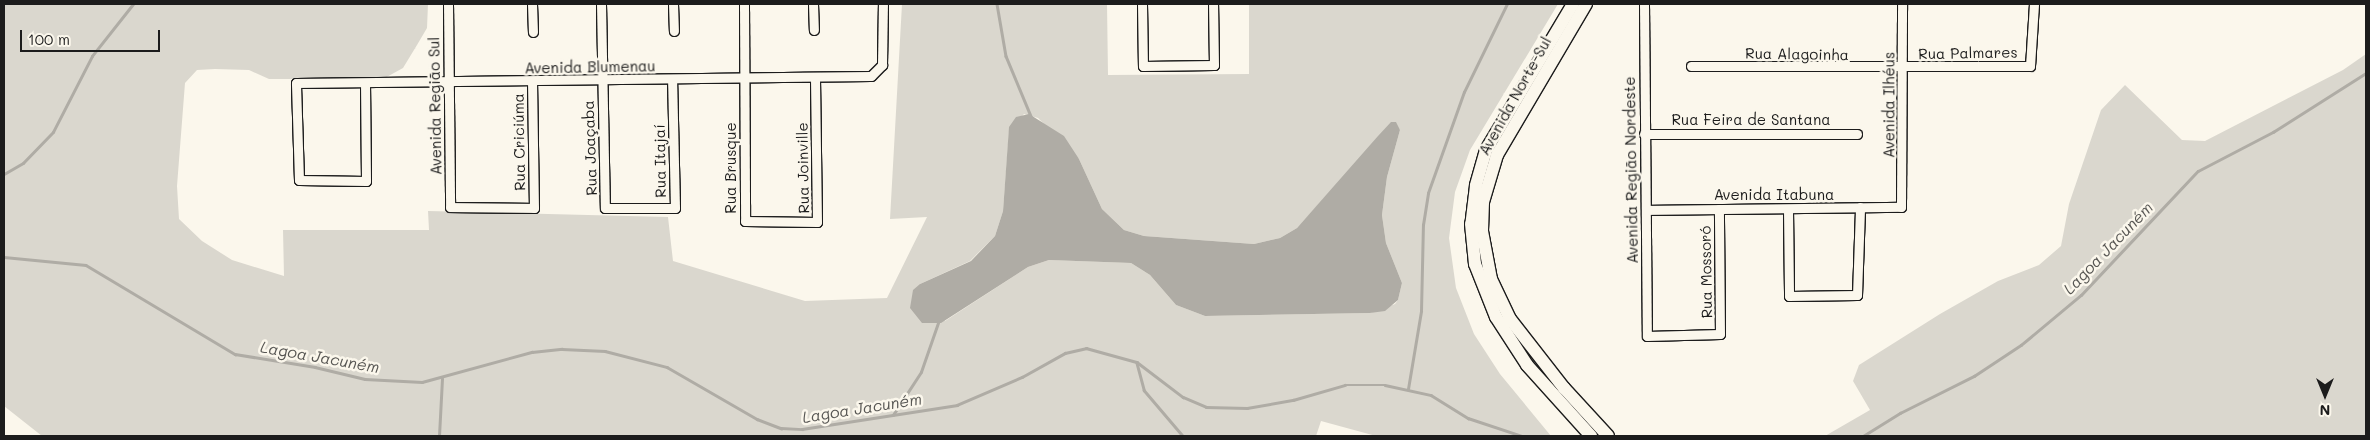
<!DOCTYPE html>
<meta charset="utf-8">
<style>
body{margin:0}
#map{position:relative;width:2370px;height:440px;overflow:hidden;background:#fbf7ec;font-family:Mali,sans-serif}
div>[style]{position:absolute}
.green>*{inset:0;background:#dad7ce}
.water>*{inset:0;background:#afaca5}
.stream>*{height:2.5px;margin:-1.25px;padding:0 1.25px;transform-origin:1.25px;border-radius:1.25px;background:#afaca5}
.roads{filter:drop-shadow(1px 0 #1c1c1c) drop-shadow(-1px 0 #1c1c1c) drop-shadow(0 1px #1c1c1c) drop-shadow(0 -1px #1c1c1c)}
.minor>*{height:9px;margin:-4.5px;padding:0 4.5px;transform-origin:4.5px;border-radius:4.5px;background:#fbf7ec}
.secondary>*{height:12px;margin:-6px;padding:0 6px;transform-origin:6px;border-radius:6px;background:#fbf7ec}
span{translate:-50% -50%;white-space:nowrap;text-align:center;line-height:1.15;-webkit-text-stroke:5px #fbf7ec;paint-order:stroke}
.street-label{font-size:15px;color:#1c1c1c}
.water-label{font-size:16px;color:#575653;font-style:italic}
.frame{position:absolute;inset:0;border:5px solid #1c1c1c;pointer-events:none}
.north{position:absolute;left:2300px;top:370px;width:50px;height:50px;-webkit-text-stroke:4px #fbf7ec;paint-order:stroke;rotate:180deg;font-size:14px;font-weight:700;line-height:20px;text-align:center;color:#1c1c1c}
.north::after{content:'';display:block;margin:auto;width:18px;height:22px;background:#1c1c1c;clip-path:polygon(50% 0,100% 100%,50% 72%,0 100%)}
.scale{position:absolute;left:20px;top:30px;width:140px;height:22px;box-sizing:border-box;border:2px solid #1c1c1c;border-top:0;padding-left:6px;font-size:15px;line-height:18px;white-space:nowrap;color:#1c1c1c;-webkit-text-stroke:4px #fbf7ec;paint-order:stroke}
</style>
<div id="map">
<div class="green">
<i style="clip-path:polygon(evenodd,4px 4px,428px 4px,427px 28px,417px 45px,403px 68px,383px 79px,269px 79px,249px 70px,215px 69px,197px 70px,185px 83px,177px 186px,179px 219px,202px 241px,232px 260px,284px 276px,283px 230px,429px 230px,428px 211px,668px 217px,673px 261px,805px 301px,887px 298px,927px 217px,890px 219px,902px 4px,1107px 4px,1108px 75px,1249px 74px,1249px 4px,1558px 4px,1470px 150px,1455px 192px,1449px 238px,1456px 288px,1474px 334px,1500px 374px,1551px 436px,1376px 436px,1321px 421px,1316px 436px,42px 436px,4px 406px,4px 4px,1024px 114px,1038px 118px,1079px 159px,1102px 209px,1124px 230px,1144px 236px,1254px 244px,1280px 238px,1297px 228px,1393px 122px,1400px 130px,1387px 177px,1382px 215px,1386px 243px,1402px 283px,1398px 300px,1395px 304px,1370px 313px,1205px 316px,1176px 305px,1150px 275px,1131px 263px,1049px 260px,1028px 267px,945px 321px,920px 284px,970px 261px,995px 236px,1003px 211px,1009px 131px,1024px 114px)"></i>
<i style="clip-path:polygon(2366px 54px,2366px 436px,1825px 436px,1870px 410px,1853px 381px,1859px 365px,1940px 314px,1998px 281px,2039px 265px,2061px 246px,2069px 204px,2101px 110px,2125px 85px,2182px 140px,2205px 141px,2343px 70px)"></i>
</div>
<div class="water">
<i style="clip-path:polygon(1029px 114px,1064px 136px,1079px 159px,1102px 209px,1124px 230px,1144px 236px,1254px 244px,1280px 238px,1297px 228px,1378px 136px,1391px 122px,1396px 122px,1400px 130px,1387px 177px,1382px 215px,1386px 243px,1402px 283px,1398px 300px,1385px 311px,1370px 313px,1205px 316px,1176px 305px,1150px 275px,1131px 263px,1049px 260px,1028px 267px,941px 323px,922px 323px,910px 308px,913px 290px,920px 284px,971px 261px,995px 236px,1003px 211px,1009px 127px,1016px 117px)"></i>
</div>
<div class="stream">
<i style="left:997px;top:4px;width:53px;rotate:80.2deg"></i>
<i style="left:1006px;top:56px;width:65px;rotate:67.4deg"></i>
<i style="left:4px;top:174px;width:22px;rotate:-30deg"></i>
<i style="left:23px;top:163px;width:43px;rotate:-45.9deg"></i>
<i style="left:53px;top:132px;width:85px;rotate:-62.8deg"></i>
<i style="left:92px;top:56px;width:66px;rotate:-51.7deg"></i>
<i style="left:4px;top:257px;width:82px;rotate:5.6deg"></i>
<i style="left:86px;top:265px;width:174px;rotate:30.9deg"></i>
<i style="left:235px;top:354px;width:81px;rotate:9.2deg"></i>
<i style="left:315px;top:367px;width:51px;rotate:13.5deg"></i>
<i style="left:365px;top:379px;width:57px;rotate:3deg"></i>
<i style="left:422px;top:382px;width:114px;rotate:-15.3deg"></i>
<i style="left:532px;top:352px;width:30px;rotate:-6deg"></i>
<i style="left:562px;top:349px;width:43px;rotate:2.7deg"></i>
<i style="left:605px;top:351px;width:64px;rotate:14.5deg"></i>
<i style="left:667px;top:367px;width:104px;rotate:30deg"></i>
<i style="left:757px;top:419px;width:26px;rotate:21deg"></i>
<i style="left:781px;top:428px;width:21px;rotate:3deg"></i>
<i style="left:802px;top:429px;width:157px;rotate:-8.8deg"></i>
<i style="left:957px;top:405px;width:71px;rotate:-23.3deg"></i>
<i style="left:1022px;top:377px;width:49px;rotate:-29.2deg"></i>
<i style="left:1065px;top:353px;width:22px;rotate:-13deg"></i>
<i style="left:1086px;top:348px;width:53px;rotate:15.4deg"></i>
<i style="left:1137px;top:362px;width:58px;rotate:37.3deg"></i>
<i style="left:1183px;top:397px;width:25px;rotate:23deg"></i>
<i style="left:1206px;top:407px;width:41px;rotate:1.4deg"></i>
<i style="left:1247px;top:408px;width:47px;rotate:-9.9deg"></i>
<i style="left:1293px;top:400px;width:54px;rotate:-16.1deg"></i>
<i style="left:1345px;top:385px;width:40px"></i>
<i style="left:1385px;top:385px;width:47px;rotate:12.3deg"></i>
<i style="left:1431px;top:395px;width:44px;rotate:31.9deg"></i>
<i style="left:1468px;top:418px;width:57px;rotate:18.4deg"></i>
<i style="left:1137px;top:363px;width:28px;rotate:75deg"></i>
<i style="left:1144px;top:390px;width:60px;rotate:49.7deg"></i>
<i style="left:1408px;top:389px;width:79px;rotate:-80.5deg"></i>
<i style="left:1421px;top:311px;width:86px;rotate:-88.7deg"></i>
<i style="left:1423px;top:225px;width:32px;rotate:-81deg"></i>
<i style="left:1428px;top:193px;width:107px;rotate:-70.4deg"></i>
<i style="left:1464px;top:92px;width:98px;rotate:-64deg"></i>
<i style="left:893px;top:415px;width:51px;rotate:-56.9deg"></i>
<i style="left:921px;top:372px;width:52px;rotate:-70.9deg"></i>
<i style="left:439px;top:436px;width:57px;rotate:-87deg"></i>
<i style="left:1863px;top:436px;width:44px;rotate:-31.9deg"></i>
<i style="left:1900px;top:413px;width:83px;rotate:-26.6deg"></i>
<i style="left:1974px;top:376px;width:56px;rotate:-33.4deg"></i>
<i style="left:2021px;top:345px;width:78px;rotate:-39.8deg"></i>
<i style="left:2081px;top:295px;width:170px;rotate:-46.7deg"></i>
<i style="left:2198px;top:171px;width:85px;rotate:-27.5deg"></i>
<i style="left:2273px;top:132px;width:110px;rotate:-32.4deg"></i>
</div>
<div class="roads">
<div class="minor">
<i style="left:448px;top:4px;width:203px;rotate:89.4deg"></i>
<i style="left:450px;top:207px;width:84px;rotate:0.7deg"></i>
<i style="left:534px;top:208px;width:126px;rotate:-90.9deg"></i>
<i style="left:532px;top:4px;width:28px;rotate:88deg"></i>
<i style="left:601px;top:4px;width:204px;rotate:88.9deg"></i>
<i style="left:605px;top:208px;width:70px"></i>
<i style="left:675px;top:208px;width:129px;rotate:-91.3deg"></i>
<i style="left:673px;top:4px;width:27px;rotate:88deg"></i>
<i style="left:744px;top:4px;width:217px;rotate:89.7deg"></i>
<i style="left:745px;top:221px;width:72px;rotate:0.8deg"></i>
<i style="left:817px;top:222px;width:145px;rotate:-90.8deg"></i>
<i style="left:813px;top:4px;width:26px;rotate:88deg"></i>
<i style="left:1142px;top:4px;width:62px;rotate:89.1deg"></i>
<i style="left:1143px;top:66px;width:71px;rotate:-0.8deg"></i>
<i style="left:1214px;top:65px;width:61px;rotate:-90.9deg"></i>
<i style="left:1644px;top:4px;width:332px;rotate:89.5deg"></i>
<i style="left:1647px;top:336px;width:73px;rotate:-1.6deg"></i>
<i style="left:1720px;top:334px;width:125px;rotate:-90.5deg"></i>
<i style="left:1691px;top:66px;width:339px"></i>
<i style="left:2030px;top:66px;width:62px;rotate:-86.3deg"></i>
<i style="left:365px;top:83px;width:98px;rotate:89.4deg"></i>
<i style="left:366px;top:181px;width:67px;rotate:-179.1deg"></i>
<i style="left:299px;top:180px;width:97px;rotate:-91.8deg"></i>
<i style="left:296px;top:83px;width:575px;rotate:-0.7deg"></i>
<i style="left:871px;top:76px;width:16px;rotate:-45deg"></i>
<i style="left:882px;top:65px;width:61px;rotate:-89.1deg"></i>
<i style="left:1644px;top:134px;width:213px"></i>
<i style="left:1646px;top:210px;width:255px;rotate:-0.7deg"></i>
<i style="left:1901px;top:207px;width:203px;rotate:-89.7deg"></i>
<i style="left:1788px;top:210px;width:86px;rotate:89.3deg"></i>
<i style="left:1789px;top:296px;width:68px;rotate:-0.8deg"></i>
<i style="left:1857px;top:295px;width:88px;rotate:-88deg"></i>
</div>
<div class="secondary">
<i style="left:1573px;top:4px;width:170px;rotate:120.8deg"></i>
<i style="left:1486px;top:150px;width:37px;rotate:106deg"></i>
<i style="left:1476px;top:186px;width:38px;rotate:97deg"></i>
<i style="left:1471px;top:224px;width:40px;rotate:84.3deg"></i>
<i style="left:1475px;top:264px;width:57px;rotate:68.4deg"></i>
<i style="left:1496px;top:317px;width:57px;rotate:57.1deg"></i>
<i style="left:1527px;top:365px;width:96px;rotate:48deg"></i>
<i style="left:1586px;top:4px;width:175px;rotate:120.5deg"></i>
<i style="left:1497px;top:155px;width:49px;rotate:106.6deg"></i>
<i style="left:1483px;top:202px;width:29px;rotate:92deg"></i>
<i style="left:1482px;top:231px;width:49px;rotate:79.4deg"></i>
<i style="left:1491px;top:279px;width:44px;rotate:64.6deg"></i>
<i style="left:1510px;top:319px;width:88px;rotate:52deg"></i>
<i style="left:1564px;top:388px;width:65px;rotate:47.5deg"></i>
</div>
</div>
<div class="street-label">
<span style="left:1968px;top:53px;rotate:-1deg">Rua Palmares</span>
<span style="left:1797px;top:54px;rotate:1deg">Rua Alagoinha</span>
<span style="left:590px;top:67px;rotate:-1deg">Avenida Blumenau</span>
<span style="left:1515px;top:96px;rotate:-61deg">Avenida Norte-Sul</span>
<span style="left:1889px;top:105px;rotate:-90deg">Avenida Ilhéus</span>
<span style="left:435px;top:106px;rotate:-91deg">Avenida Região Sul</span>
<span style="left:1751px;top:120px">Rua Feira de Santana</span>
<span style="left:519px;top:142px;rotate:-91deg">Rua Criciúma</span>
<span style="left:590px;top:148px;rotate:-92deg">Rua Joaçaba</span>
<span style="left:660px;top:161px;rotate:-91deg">Rua Itajaí</span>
<span style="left:731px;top:168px;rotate:-90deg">Rua Brusque</span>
<span style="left:803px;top:168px;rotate:-91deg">Rua Joinville</span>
<span style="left:1631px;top:170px;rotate:-91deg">Avenida Região Nordeste</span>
<span style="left:1774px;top:195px">Avenida Itabuna</span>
<span style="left:1706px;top:272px;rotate:-91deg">Rua Mossoró</span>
</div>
<div class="water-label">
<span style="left:2108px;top:248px;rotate:-46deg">Lagoa Jacuném</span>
<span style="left:320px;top:357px;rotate:10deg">Lagoa Jacuném</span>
<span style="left:862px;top:408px;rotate:-9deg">Lagoa Jacuném</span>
</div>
<div class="frame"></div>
<div class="north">N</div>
<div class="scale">100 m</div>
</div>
